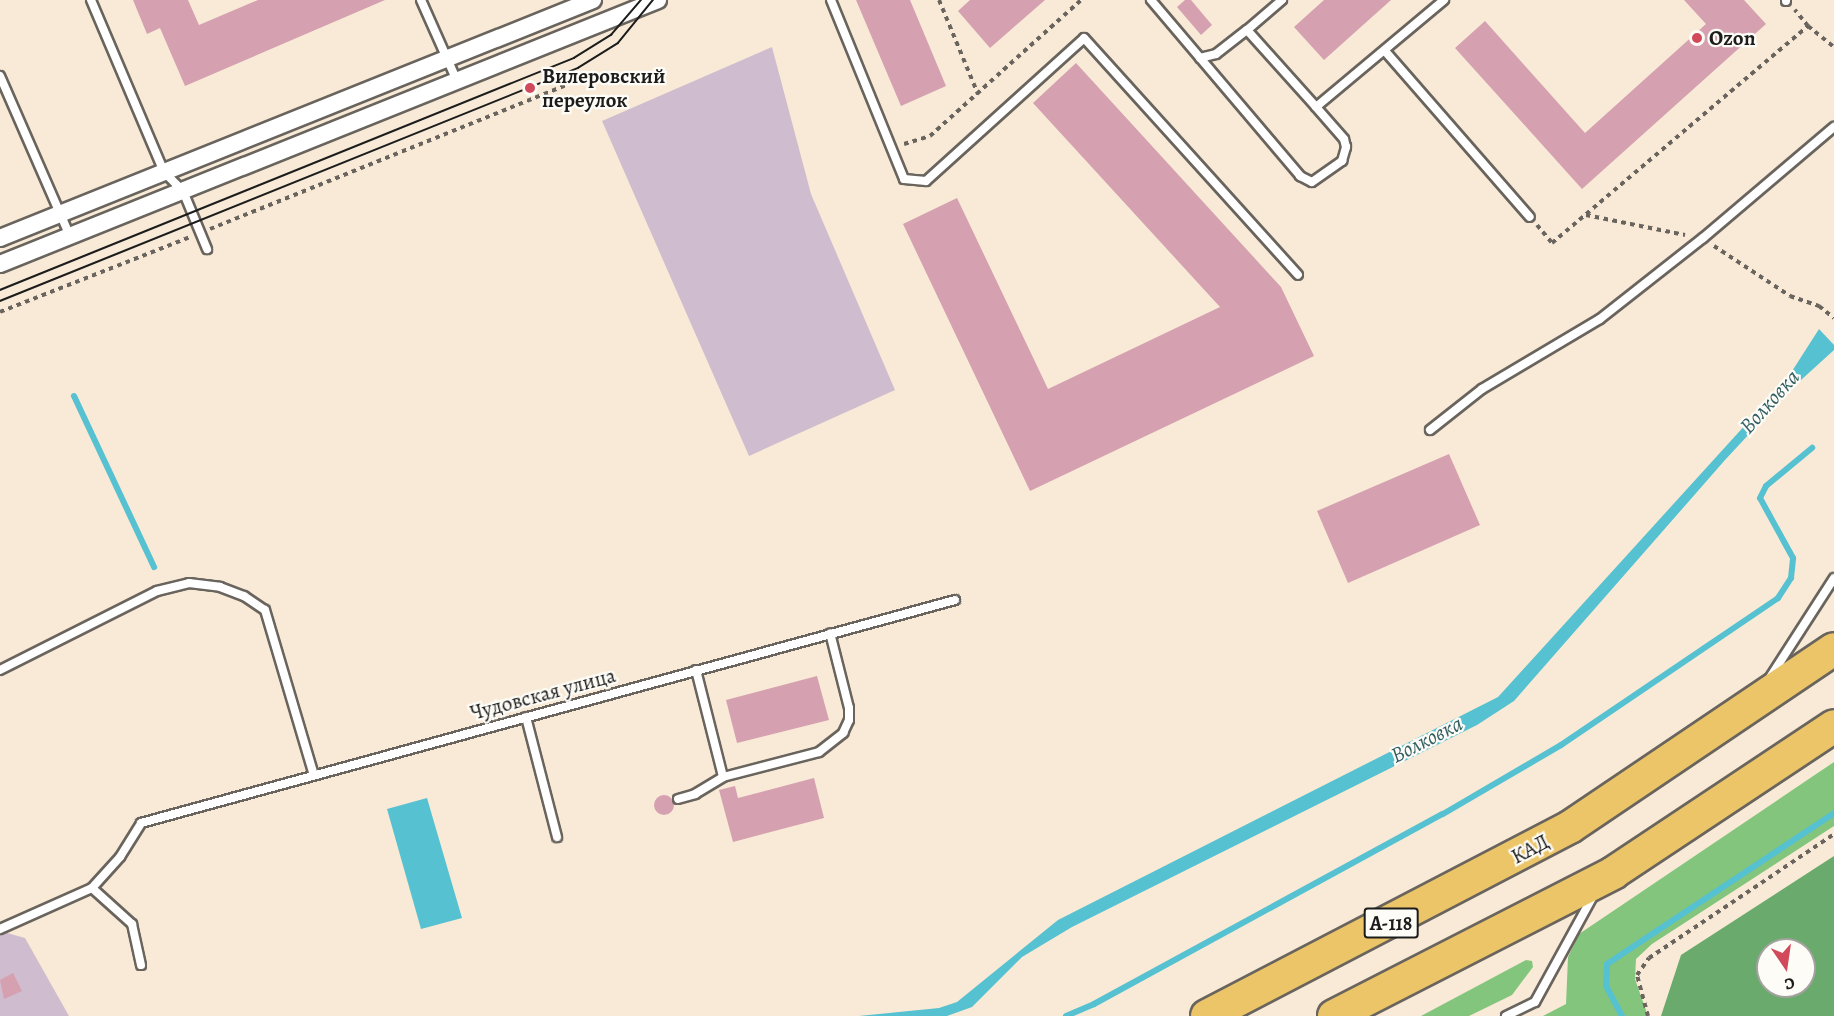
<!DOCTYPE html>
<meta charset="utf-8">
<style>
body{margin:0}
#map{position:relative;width:1834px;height:1016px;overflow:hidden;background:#f8ead6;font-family:Alegreya,serif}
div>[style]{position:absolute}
.industrial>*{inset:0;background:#cfbdcf}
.green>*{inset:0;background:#83c57d}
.forest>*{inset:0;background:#6aaa6c}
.water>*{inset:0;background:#56c1d1}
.stream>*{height:6px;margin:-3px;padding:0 3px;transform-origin:3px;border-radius:3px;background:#56c1d1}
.building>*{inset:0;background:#d5a0b0}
.round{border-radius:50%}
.path>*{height:4px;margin-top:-2px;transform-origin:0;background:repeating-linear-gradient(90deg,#69645d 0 4.5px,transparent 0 9px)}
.roads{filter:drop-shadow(2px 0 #69645d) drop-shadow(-2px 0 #69645d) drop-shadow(0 2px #69645d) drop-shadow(0 -2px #69645d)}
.service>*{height:8px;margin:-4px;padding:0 4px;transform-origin:4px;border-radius:4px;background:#fff}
.minor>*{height:16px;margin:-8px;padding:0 8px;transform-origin:8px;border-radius:8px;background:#fff}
.motorway>*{height:32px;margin:-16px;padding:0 16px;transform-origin:16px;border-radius:16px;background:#edc569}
.tram>*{height:1.5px;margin:-0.75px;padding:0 0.75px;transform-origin:0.75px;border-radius:0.75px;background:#1c1c1c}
.dots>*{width:16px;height:16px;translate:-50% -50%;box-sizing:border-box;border:3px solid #fdfcf7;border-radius:50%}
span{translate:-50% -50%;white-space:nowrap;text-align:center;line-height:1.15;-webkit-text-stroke:4.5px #fdfcf7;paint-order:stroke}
.shield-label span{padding:2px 4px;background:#fdfcf7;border:2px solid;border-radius:4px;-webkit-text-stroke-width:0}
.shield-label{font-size:20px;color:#1c1c1c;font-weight:700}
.poi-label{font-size:21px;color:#1c1c1c;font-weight:700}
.left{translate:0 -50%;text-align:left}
.street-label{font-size:21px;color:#1c1c1c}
.water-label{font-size:22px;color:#335e64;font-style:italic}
.north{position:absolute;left:1756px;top:938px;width:60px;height:60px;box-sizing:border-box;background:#fdfcf7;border:2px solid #a3a29f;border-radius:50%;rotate:167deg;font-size:16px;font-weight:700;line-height:24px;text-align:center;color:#1c1c1c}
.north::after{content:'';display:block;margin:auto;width:21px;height:27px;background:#d1495b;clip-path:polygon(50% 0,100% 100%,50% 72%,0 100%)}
</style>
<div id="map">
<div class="industrial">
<i style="clip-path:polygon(772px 47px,811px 194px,895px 390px,749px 456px,602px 121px)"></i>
<i style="clip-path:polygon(0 931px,25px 938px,69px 1016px,0 1016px)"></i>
</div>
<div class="green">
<i style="clip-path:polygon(1834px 762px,1834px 826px,1652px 944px,1636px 959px,1635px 979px,1648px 1016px,1543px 1016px,1566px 1004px,1568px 957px,1579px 934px)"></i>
<i style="clip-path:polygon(1526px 960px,1532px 961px,1533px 967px,1512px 995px,1469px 1016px,1421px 1016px)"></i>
</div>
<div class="forest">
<i style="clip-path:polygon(evenodd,1834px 856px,1834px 1016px,1661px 1016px,1681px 955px,1834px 856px,1768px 950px,1804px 950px,1804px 986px,1768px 986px,1768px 950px)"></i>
</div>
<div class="water">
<i style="clip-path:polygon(1819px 329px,1834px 345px,1834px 350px,1790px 390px,1725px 460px,1514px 701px,1477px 725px,1072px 927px,1022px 957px,972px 1007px,947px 1016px,859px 1016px,939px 1008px,957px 1002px,1058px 920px,1498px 697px,1787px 379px)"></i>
<i style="clip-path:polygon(427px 798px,462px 918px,421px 929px,387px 809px)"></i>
</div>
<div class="stream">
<i style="left:74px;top:396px;width:189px;rotate:64.9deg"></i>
<i style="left:1066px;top:1016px;width:30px;rotate:-23deg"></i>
<i style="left:1094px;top:1004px;width:397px;rotate:-28.6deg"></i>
<i style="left:1443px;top:814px;width:137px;rotate:-30.3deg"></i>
<i style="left:1561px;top:745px;width:262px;rotate:-34.1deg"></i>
<i style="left:1778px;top:598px;width:24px;rotate:-57deg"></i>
<i style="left:1791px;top:578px;width:20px;rotate:-84deg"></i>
<i style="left:1793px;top:558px;width:68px;rotate:-118.8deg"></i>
<i style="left:1760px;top:498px;width:13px;rotate:-63deg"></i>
<i style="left:1766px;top:486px;width:60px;rotate:-39.6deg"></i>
<i style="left:1622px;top:1016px;width:34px;rotate:-118deg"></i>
<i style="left:1606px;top:986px;width:22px;rotate:-87deg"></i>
<i style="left:1607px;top:964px;width:273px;rotate:-33.6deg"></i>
</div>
<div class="building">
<i style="clip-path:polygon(133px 0,188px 0,199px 25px,258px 0,385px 0,185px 86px,160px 28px,147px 34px)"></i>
<i style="clip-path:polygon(856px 0,910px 0,946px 86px,901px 106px)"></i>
<i style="clip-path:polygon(970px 0,1045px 0,990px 48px,958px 11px)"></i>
<i style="clip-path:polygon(1185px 0,1191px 0,1212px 25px,1201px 35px,1177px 7px)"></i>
<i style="clip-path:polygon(1324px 0,1391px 0,1324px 60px,1294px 27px)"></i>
<i style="clip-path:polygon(1684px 0,1744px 0,1766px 24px,1582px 189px,1455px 48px,1485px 21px,1585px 133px,1706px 24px)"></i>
<i style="clip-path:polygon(1076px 63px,1281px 287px,1314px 356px,1030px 491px,903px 224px,957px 198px,1048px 389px,1220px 307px,1033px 103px)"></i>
<i style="clip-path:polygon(1449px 454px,1480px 525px,1348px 583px,1317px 511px)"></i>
<i style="clip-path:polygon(817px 676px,829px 720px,737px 743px,726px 700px)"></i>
<i style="clip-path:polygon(814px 778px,824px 818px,733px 842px,719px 790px,735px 786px,738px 798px)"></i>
<i class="round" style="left:654px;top:795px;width:20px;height:20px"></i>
<i style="clip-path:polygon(13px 973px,22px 991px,4px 999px,0 980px)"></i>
</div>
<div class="path">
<i style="left:939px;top:0;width:102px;rotate:67.5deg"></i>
<i style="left:1808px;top:26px;width:33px;rotate:39deg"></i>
<i style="left:904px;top:144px;width:27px;rotate:-17deg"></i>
<i style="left:930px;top:136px;width:203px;rotate:-42deg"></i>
<i style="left:1586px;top:215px;width:101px;rotate:11.4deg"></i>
<i style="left:1537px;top:225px;width:23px;rotate:50deg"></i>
<i style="left:1552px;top:243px;width:336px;rotate:-40.3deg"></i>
<i style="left:1808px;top:26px;width:21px;rotate:-129deg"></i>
<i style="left:210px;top:229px;width:386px;rotate:-22deg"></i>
<i style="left:1714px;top:246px;width:91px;rotate:33.3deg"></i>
<i style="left:1790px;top:296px;width:31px;rotate:19deg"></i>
<i style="left:1819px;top:306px;width:19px;rotate:39deg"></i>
<i style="left:0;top:312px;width:204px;rotate:-21.5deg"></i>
<i style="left:1648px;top:1016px;width:42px;rotate:-105deg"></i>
<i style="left:1637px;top:975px;width:21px;rotate:-55deg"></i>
<i style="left:1649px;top:958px;width:223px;rotate:-33.8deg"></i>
</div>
<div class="roads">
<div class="service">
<i style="left:91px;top:0;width:187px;rotate:67deg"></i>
<i style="left:164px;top:172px;width:27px;rotate:45deg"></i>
<i style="left:183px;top:191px;width:63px;rotate:67.5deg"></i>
<i style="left:421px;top:0;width:89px;rotate:66deg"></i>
<i style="left:831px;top:0;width:193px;rotate:67.8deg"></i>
<i style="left:904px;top:179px;width:22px;rotate:5deg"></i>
<i style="left:926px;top:181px;width:213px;rotate:-42.1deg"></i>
<i style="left:1084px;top:38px;width:319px;rotate:47.9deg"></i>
<i style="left:1151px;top:0;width:231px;rotate:49.7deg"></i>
<i style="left:1300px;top:176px;width:13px;rotate:27deg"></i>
<i style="left:1312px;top:182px;width:37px;rotate:-35deg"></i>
<i style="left:1342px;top:161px;width:15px;rotate:-74deg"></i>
<i style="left:1346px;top:147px;width:8px;rotate:-104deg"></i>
<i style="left:1344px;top:139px;width:43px;rotate:-131.2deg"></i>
<i style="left:1282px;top:0;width:46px;rotate:139.4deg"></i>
<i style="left:1247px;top:30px;width:103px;rotate:48.1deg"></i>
<i style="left:1316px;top:107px;width:167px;rotate:-39.9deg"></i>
<i style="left:1786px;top:0;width:1px;rotate:90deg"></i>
<i style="left:1385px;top:51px;width:220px;rotate:48.9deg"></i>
<i style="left:1200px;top:58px;width:16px;rotate:-14deg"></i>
<i style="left:1216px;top:54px;width:39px;rotate:-38deg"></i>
<i style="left:0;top:76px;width:175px;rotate:66.4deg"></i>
<i style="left:1430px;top:430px;width:66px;rotate:-38.3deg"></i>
<i style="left:1482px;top:389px;width:137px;rotate:-30.7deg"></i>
<i style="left:1600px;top:319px;width:131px;rotate:-38.2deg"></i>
<i style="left:1703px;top:238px;width:172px;rotate:-40.3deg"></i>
<i style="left:0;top:670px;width:176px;rotate:-26.7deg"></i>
<i style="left:157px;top:591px;width:33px;rotate:-14deg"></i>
<i style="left:189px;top:583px;width:31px;rotate:7deg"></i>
<i style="left:220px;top:587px;width:26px;rotate:21deg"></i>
<i style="left:244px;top:596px;width:25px;rotate:34deg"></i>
<i style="left:265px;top:610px;width:172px;rotate:73.5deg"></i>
<i style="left:696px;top:670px;width:110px;rotate:75.8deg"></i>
<i style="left:723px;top:777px;width:99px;rotate:-14.6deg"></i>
<i style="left:819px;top:752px;width:31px;rotate:-38deg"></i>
<i style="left:843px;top:733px;width:14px;rotate:-65deg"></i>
<i style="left:849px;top:720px;width:12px;rotate:-90deg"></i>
<i style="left:849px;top:708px;width:77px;rotate:-104.2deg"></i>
<i style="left:1769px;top:679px;width:120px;rotate:-57.2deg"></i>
<i style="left:526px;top:717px;width:124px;rotate:75.5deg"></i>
<i style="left:678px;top:799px;width:18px;rotate:-16deg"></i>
<i style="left:695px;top:794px;width:33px;rotate:-31deg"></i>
<i style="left:92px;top:888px;width:54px;rotate:42deg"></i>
<i style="left:132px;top:924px;width:42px;rotate:77.6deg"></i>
<i style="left:0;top:929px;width:101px;rotate:-24deg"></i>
<i style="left:92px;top:888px;width:42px;rotate:-47.9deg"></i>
<i style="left:120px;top:857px;width:40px;rotate:-58deg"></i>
<i style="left:141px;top:823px;width:844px;rotate:-15.32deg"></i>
<i style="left:1506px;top:1016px;width:32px;rotate:-26deg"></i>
<i style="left:1535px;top:1002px;width:121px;rotate:-61.3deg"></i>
</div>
<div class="minor">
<i style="left:0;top:238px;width:639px;rotate:-21.87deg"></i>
<i style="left:0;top:264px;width:709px;rotate:-21.86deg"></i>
</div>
<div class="motorway">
<i style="left:1207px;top:1016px;width:409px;rotate:-27.5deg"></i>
<i style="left:1570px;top:827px;width:318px;rotate:-34deg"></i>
<i style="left:1334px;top:1016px;width:314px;rotate:-27.1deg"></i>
<i style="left:1613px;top:873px;width:265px;rotate:-33.6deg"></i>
</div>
</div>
<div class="tram">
<i style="left:0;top:290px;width:619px;rotate:-22.01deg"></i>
<i style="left:574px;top:58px;width:44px;rotate:-31.9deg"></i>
<i style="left:611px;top:35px;width:46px;rotate:-49.4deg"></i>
<i style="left:0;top:301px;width:623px;rotate:-21.96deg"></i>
<i style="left:578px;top:68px;width:47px;rotate:-32deg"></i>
<i style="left:618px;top:43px;width:55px;rotate:-50.9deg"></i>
</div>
<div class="dots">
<i style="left:1697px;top:38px;background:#d1495b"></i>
<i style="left:530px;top:88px;background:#d1495b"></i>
</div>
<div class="shield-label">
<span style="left:1391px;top:923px">А-118</span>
</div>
<div class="poi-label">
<span class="left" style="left:1709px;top:38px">Ozon</span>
<span class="left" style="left:542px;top:88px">Вилеровский<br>переулок</span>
</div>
<div class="street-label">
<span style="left:543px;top:694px;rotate:-15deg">Чудовская улица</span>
<span style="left:1530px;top:849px;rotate:-28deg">КАД</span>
</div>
<div class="water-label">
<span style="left:1770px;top:402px;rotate:-48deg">Волковка</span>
<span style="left:1427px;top:740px;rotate:-27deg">Волковка</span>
</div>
<div class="north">С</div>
</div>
